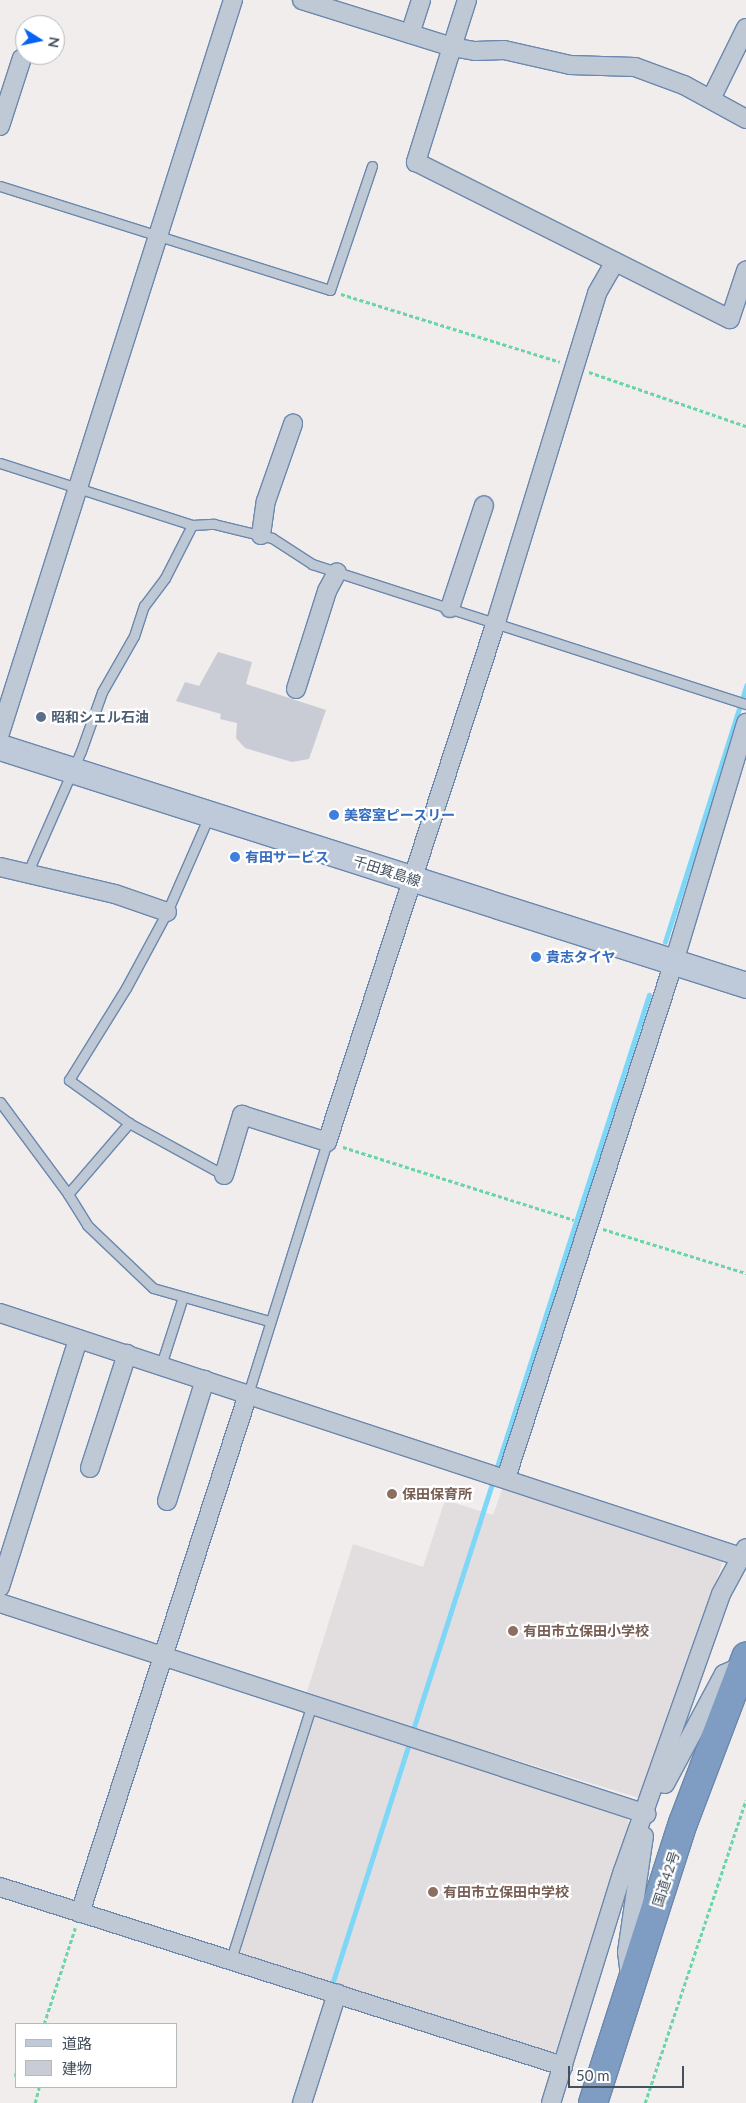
<!DOCTYPE html>
<meta charset="utf-8">
<style>
body{margin:0}
#map{position:relative;width:746px;height:2103px;overflow:hidden;background:#f1eded;font-family:Lato,"Noto Sans JP",sans-serif}
div>[style]{position:absolute}
.education>*{inset:0;background:#e2dedf}
.stream>*{height:4.5px;margin:-2.25px;padding:0 2.25px;transform-origin:2.25px;border-radius:2.25px;background:#7ed7f6}
.building>*{inset:0;background:#c9ccd4}
.path>*{height:2.5px;margin-top:-1.25px;transform-origin:0;background:repeating-linear-gradient(90deg,#6ad5a6 0 4px,transparent 0 6.5px)}
.roads{filter:drop-shadow(1px 0 #6b88ae) drop-shadow(-1px 0 #6b88ae) drop-shadow(0 1px #6b88ae) drop-shadow(0 -1px #6b88ae)}
.lane>*{height:9px;margin:-4.5px;padding:0 4.5px;transform-origin:4.5px;border-radius:4.5px;background:#bfc9d5}
.street>*{height:18px;margin:-9px;padding:0 9px;transform-origin:9px;border-radius:9px;background:#bfc9d5}
.secondary>*{height:25px;margin:-12.5px;padding:0 12.5px;transform-origin:12.5px;border-radius:12.5px;background:#becad9}
.highway>*{height:28px;margin:-14px;padding:0 14px;transform-origin:14px;border-radius:14px;background:#7f9dc2}
.dots>*{width:14px;height:14px;translate:-50% -50%;box-sizing:border-box;border:2px solid #fff;border-radius:50%}
span{translate:-50% -50%;white-space:nowrap;text-align:center;line-height:1.15;-webkit-text-stroke:4.5px #fff;paint-order:stroke}
.service-label{font-size:14px;color:#4e5e75;font-weight:700}
.left{translate:0 -50%;text-align:left}
.shop-label{font-size:14px;color:#366cbe;font-weight:700}
.street-label{font-size:14px;color:#44505d}
.education-label{font-size:14px;color:#785e54;font-weight:700}
.legend{position:absolute;left:15px;top:2023px;width:162px;height:65px;box-sizing:border-box;background:#fff;border:1px solid #b4b9be;margin:0;padding:6px 9px;list-style:none;font-size:15px;color:#44505d}
.legend li{display:flex;align-items:center;gap:10px;height:25px}
.legend b{width:25px;border:1px solid #b4b9be}
.north{position:absolute;left:15px;top:15px;width:50px;height:50px;box-sizing:border-box;background:#fff;border:1px solid #b4b9be;border-radius:50%;rotate:100deg;font-size:14px;font-weight:700;line-height:20px;text-align:center;color:#44505d}
.north::after{content:'';display:block;margin:auto;width:18px;height:22px;background:#0562f3;clip-path:polygon(50% 0,100% 100%,50% 72%,0 100%)}
.scale{position:absolute;left:568px;top:2066px;width:116px;height:22px;box-sizing:border-box;border:2px solid #44505d;border-top:0;padding-left:6px;font-size:15px;line-height:18px;white-space:nowrap;color:#44505d;-webkit-text-stroke:4px #fff;paint-order:stroke}
</style>
<div id="map">
<div class="education">
<i style="clip-path:polygon(503px 1487px,724px 1558px,646px 1790px,639px 1798px,306px 1695px,353px 1544px,423px 1567px,445px 1500px,493px 1515px)"></i>
<i style="clip-path:polygon(313px 1715px,627px 1818px,630px 1829px,557px 2059px,238px 1956px)"></i>
</div>
<div class="stream">
<i style="left:665px;top:942px;width:269px;rotate:-72.4deg"></i>
<i style="left:495px;top:1473px;width:502px;rotate:-72.14deg"></i>
<i style="left:412px;top:1733px;width:265px;rotate:-72.2deg"></i>
<i style="left:331px;top:1988px;width:260px;rotate:-72.3deg"></i>
</div>
<div class="building">
<i style="clip-path:polygon(218px 652px,252px 662px,246px 684px,326px 710px,309px 759px,292px 762px,245px 748px,236px 738px,237px 723px,220px 719px,221px 714px,176px 701px,185px 682px,199px 686px)"></i>
</div>
<div class="path">
<i style="left:341px;top:294px;width:229px;rotate:17.2deg"></i>
<i style="left:589px;top:372px;width:166px;rotate:19deg"></i>
<i style="left:343px;top:1147px;width:242px;rotate:17.5deg"></i>
<i style="left:603px;top:1229px;width:150px;rotate:17.1deg"></i>
<i style="left:44px;top:2024px;width:101px;rotate:-72.1deg"></i>
<i style="left:16px;top:2073px;width:7px;rotate:90deg"></i>
<i style="left:35px;top:2103px;width:16px;rotate:-76deg"></i>
<i style="left:645px;top:2103px;width:319px;rotate:-71.6deg"></i>
</div>
<div class="roads">
<div class="lane">
<i style="left:0;top:186px;width:346px;rotate:17.5deg"></i>
<i style="left:330px;top:290px;width:131px;rotate:-71.3deg"></i>
<i style="left:0;top:463px;width:202px;rotate:17.9deg"></i>
<i style="left:192px;top:525px;width:22px;rotate:-3deg"></i>
<i style="left:214px;top:524px;width:60px;rotate:13.6deg"></i>
<i style="left:272px;top:538px;width:48px;rotate:33deg"></i>
<i style="left:312px;top:564px;width:456px;rotate:17.9deg"></i>
<i style="left:27px;top:874px;width:134px;rotate:-66.3deg"></i>
<i style="left:81px;top:751px;width:63px;rotate:-70.4deg"></i>
<i style="left:102px;top:692px;width:64px;rotate:-60.3deg"></i>
<i style="left:134px;top:636px;width:32px;rotate:-72deg"></i>
<i style="left:144px;top:606px;width:35px;rotate:-53deg"></i>
<i style="left:165px;top:578px;width:59px;rotate:-63deg"></i>
<i style="left:0;top:1102px;width:114px;rotate:53.5deg"></i>
<i style="left:68px;top:1194px;width:94px;rotate:-49.3deg"></i>
<i style="left:129px;top:1123px;width:74px;rotate:-144.4deg"></i>
<i style="left:69px;top:1080px;width:108px;rotate:-58.2deg"></i>
<i style="left:126px;top:988px;width:86px;rotate:-61.7deg"></i>
<i style="left:167px;top:912px;width:105px;rotate:-66.4deg"></i>
<i style="left:129px;top:1123px;width:108px;rotate:28.7deg"></i>
<i style="left:68px;top:1194px;width:36px;rotate:58deg"></i>
<i style="left:87px;top:1225px;width:91px;rotate:43.7deg"></i>
<i style="left:153px;top:1288px;width:121px;rotate:15.9deg"></i>
<i style="left:161px;top:1365px;width:71px;rotate:-72.1deg"></i>
<i style="left:248px;top:1394px;width:264px;rotate:-72.6deg"></i>
<i style="left:231px;top:1959px;width:269px;rotate:-72.4deg"></i>
</div>
<div class="street">
<i style="left:302px;top:0;width:157px;rotate:17.4deg"></i>
<i style="left:452px;top:47px;width:121px;rotate:107.4deg"></i>
<i style="left:416px;top:162px;width:351px;rotate:26.6deg"></i>
<i style="left:730px;top:319px;width:51px;rotate:-71.6deg"></i>
<i style="left:467px;top:0;width:49px;rotate:107.7deg"></i>
<i style="left:452px;top:47px;width:23px;rotate:10deg"></i>
<i style="left:475px;top:51px;width:29px;rotate:-2deg"></i>
<i style="left:504px;top:50px;width:68px;rotate:12.8deg"></i>
<i style="left:570px;top:65px;width:65px;rotate:1.8deg"></i>
<i style="left:635px;top:67px;width:52px;rotate:20.2deg"></i>
<i style="left:684px;top:85px;width:71px;rotate:28.7deg"></i>
<i style="left:410px;top:34px;width:36px;rotate:-72deg"></i>
<i style="left:711px;top:99px;width:79px;rotate:-63.8deg"></i>
<i style="left:0;top:126px;width:71px;rotate:-72.1deg"></i>
<i style="left:261px;top:535px;width:34px;rotate:-82deg"></i>
<i style="left:266px;top:501px;width:82px;rotate:-70.7deg"></i>
<i style="left:450px;top:608px;width:108px;rotate:-71.7deg"></i>
<i style="left:296px;top:689px;width:103px;rotate:-72.4deg"></i>
<i style="left:327px;top:591px;width:21px;rotate:-62deg"></i>
<i style="left:0;top:733px;width:769px;rotate:-72.37deg"></i>
<i style="left:0;top:867px;width:118px;rotate:13.2deg"></i>
<i style="left:115px;top:894px;width:55px;rotate:19.1deg"></i>
<i style="left:224px;top:1175px;width:63px;rotate:-73.3deg"></i>
<i style="left:242px;top:1115px;width:89px;rotate:17.6deg"></i>
<i style="left:327px;top:1142px;width:547px;rotate:-72deg"></i>
<i style="left:496px;top:622px;width:344px;rotate:-72.9deg"></i>
<i style="left:597px;top:293px;width:36px;rotate:-60deg"></i>
<i style="left:0;top:1313px;width:780px;rotate:18.23deg"></i>
<i style="left:90px;top:1468px;width:120px;rotate:-72deg"></i>
<i style="left:506px;top:1478px;width:543px;rotate:-71.97deg"></i>
<i style="left:674px;top:962px;width:250px;rotate:-73.2deg"></i>
<i style="left:167px;top:1501px;width:127px;rotate:-72.6deg"></i>
<i style="left:0;top:1587px;width:260px;rotate:-72.5deg"></i>
<i style="left:0;top:1603px;width:680px;rotate:18.09deg"></i>
<i style="left:665px;top:1784px;width:125px;rotate:-61.8deg"></i>
<i style="left:724px;top:1674px;width:20px;rotate:-24deg"></i>
<i style="left:0;top:1887px;width:591px;rotate:17.64deg"></i>
<i style="left:80px;top:1913px;width:546px;rotate:-72.06deg"></i>
<i style="left:630px;top:1976px;width:24px;rotate:-97deg"></i>
<i style="left:627px;top:1952px;width:117px;rotate:-81.7deg"></i>
<i style="left:302px;top:2103px;width:115px;rotate:-72.3deg"></i>
<i style="left:551px;top:2103px;width:243px;rotate:-72.8deg"></i>
<i style="left:623px;top:1871px;width:294px;rotate:-70.5deg"></i>
<i style="left:721px;top:1594px;width:52px;rotate:-61.5deg"></i>
</div>
<div class="secondary">
<i style="left:0;top:747px;width:783px;rotate:17.69deg"></i>
</div>
<div class="highway">
<i style="left:593px;top:2103px;width:294px;rotate:-72.2deg"></i>
<i style="left:683px;top:1823px;width:178px;rotate:-69.2deg"></i>
</div>
</div>
<div class="dots">
<i style="left:41px;top:717px;background:#5c6f8a"></i>
<i style="left:334px;top:815px;background:#3f7fe0"></i>
<i style="left:235px;top:857px;background:#3f7fe0"></i>
<i style="left:536px;top:957px;background:#3f7fe0"></i>
<i style="left:392px;top:1494px;background:#8d6e63"></i>
<i style="left:513px;top:1631px;background:#8d6e63"></i>
<i style="left:433px;top:1892px;background:#8d6e63"></i>
</div>
<div class="service-label">
<span class="left" style="left:51px;top:717px">昭和シェル石油</span>
</div>
<div class="shop-label">
<span class="left" style="left:344px;top:815px">美容室ピースリー</span>
<span class="left" style="left:245px;top:857px">有田サービス</span>
<span class="left" style="left:546px;top:957px">貴志タイヤ</span>
</div>
<div class="street-label">
<span style="left:387px;top:871px;rotate:18deg">千田箕島線</span>
<span style="left:666px;top:1879px;rotate:-72deg">国道42号</span>
</div>
<div class="education-label">
<span class="left" style="left:402px;top:1494px">保田保育所</span>
<span class="left" style="left:523px;top:1631px">有田市立保田小学校</span>
<span class="left" style="left:443px;top:1892px">有田市立保田中学校</span>
</div>
<ul class="legend">
<li><b style="height:6px;background:#becad9"></b>道路</li>
<li><b style="height:14px;background:#c9ccd4"></b>建物</li>
</ul>
<div class="north">N</div>
<div class="scale">50 m</div>
</div>
